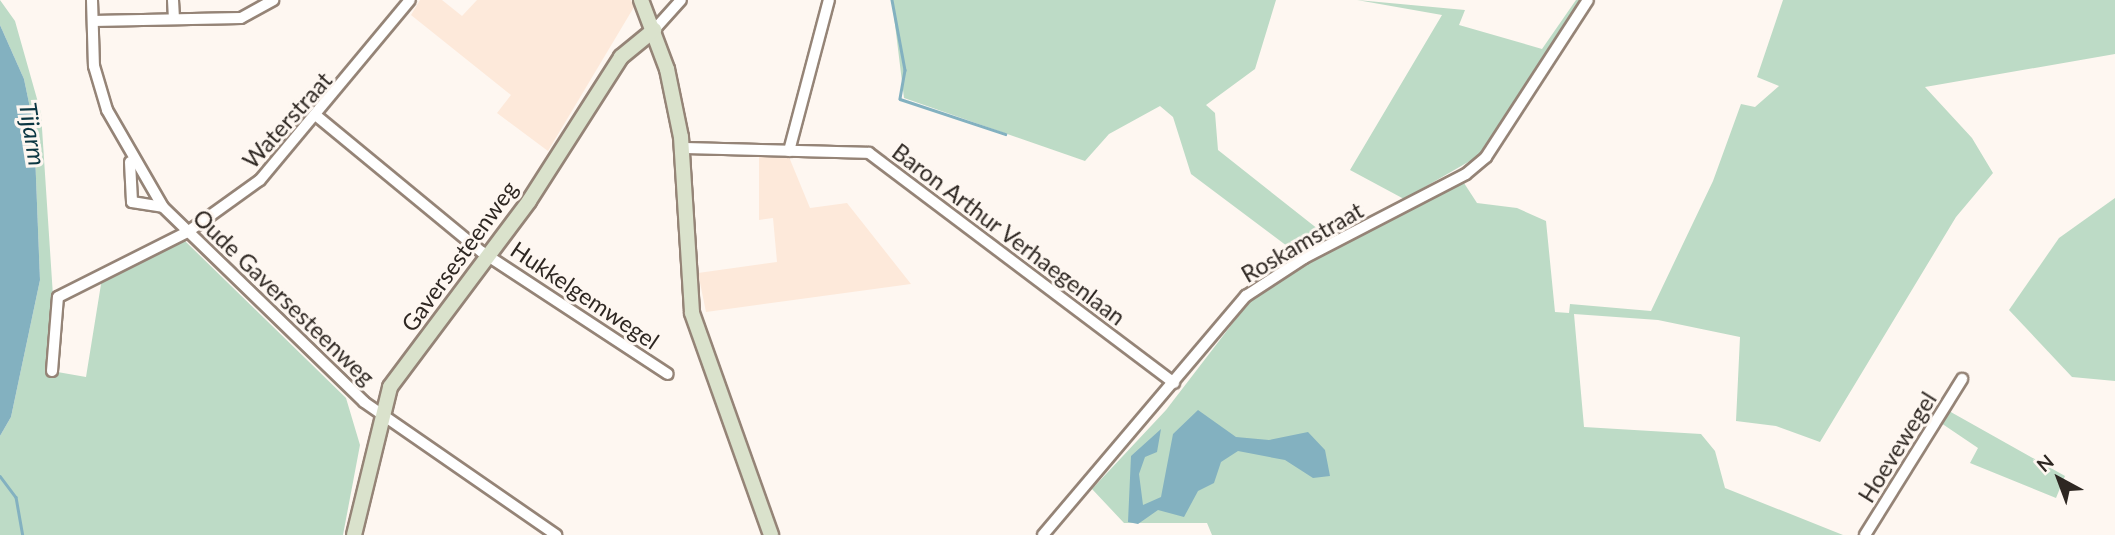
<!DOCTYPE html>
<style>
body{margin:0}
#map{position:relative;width:2115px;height:535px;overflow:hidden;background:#fef7f1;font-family:Lato,sans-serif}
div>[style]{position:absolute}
.built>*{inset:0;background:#fde9da}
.green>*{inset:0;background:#bddbc6}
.water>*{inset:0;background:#83b1c0}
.stream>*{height:2.5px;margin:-1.25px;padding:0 1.25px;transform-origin:1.25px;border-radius:1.25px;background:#83b1c0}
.roads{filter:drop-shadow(2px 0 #958477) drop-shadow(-2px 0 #958477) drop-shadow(0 2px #958477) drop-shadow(0 -2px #958477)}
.street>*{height:10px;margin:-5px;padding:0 5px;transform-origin:5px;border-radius:5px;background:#fff}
.secondary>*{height:14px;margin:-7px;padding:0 7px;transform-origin:7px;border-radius:7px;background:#dae2cc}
span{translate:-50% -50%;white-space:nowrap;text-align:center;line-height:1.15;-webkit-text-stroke:6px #fef7f1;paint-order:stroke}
.street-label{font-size:23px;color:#2e2722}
.water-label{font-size:24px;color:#0b3642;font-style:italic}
.north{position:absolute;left:2024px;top:444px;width:70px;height:70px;-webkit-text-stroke:5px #fef7f1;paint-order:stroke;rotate:319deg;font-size:19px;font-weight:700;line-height:28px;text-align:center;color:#2e2722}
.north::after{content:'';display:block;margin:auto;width:24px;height:32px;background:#2e2722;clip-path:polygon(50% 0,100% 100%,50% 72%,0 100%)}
</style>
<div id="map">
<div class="built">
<i style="clip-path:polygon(420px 0,442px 0,462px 16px,477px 0,631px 0,634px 7px,548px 151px,497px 113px,511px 95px,411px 15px)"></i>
<i style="clip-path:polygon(759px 157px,789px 157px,810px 208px,847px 203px,911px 284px,706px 312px,698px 273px,777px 262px,773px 218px,759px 220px)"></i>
</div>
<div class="green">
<i style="clip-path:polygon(0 0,15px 21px,41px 113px,53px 296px,46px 370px,86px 377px,102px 278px,184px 240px,346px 398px,360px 445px,343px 535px,0 535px,0 436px,11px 417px,40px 280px,34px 127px,24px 79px,0 25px)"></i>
<i style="clip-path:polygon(892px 0,1276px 0,1255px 69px,1206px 105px,1215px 113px,1218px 150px,1328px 237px,1295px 252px,1191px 174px,1173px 117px,1160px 106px,1109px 134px,1085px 161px,904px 98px)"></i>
<i style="clip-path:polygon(1357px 0,1465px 10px,1459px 25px,1542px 49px,1576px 0,1584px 0,1482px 154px,1404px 199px,1350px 170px,1442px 15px)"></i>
<i style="clip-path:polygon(1783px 0,2115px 0,2115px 54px,1925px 87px,1972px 138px,1993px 173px,1956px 217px,1820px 442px,1776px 426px,1736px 421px,1740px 337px,1658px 320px,1574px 314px,1584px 427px,1701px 434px,1715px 451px,1725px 488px,1843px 535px,1212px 535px,1207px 523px,1124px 523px,1092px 489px,1166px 410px,1249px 302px,1310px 261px,1464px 183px,1477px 203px,1517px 208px,1546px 221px,1555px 312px,1569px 313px,1570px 304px,1651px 311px,1713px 181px,1741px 104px,1755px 107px,1779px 86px,1757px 77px)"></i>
<i style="clip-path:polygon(2115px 198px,2115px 381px,2072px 377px,2009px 310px,2059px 238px)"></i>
<i style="clip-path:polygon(1949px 411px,2065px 476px,2056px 498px,1970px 463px,1978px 448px,1941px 423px)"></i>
</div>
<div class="water">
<i style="clip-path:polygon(0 25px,24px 79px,34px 127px,40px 280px,11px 417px,0 436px)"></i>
<i style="clip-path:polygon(1198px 410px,1236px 437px,1269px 440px,1308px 432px,1325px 450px,1330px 476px,1313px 478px,1285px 460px,1238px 451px,1221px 462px,1214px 483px,1198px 491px,1184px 517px,1158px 510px,1138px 524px,1128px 522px,1131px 456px,1161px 429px,1157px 452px,1145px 457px,1139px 474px,1143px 505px,1161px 497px,1173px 434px)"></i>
</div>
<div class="stream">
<i style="left:892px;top:0;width:71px;rotate:79.5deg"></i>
<i style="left:905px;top:70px;width:29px;rotate:100deg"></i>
<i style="left:900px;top:99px;width:111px;rotate:18.4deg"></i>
<i style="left:0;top:476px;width:26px;rotate:53deg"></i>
<i style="left:16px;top:497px;width:39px;rotate:80deg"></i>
</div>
<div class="roads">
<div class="street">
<i style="left:92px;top:0;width:66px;rotate:88.3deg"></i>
<i style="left:94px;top:66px;width:46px;rotate:73.5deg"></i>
<i style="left:107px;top:110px;width:112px;rotate:60deg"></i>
<i style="left:163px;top:207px;width:280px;rotate:44.1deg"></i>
<i style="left:364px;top:402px;width:234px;rotate:34.7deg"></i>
<i style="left:173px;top:0;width:17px;rotate:87deg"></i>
<i style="left:93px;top:21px;width:148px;rotate:-1.2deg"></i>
<i style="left:241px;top:18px;width:37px;rotate:-29deg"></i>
<i style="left:654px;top:30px;width:40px;rotate:-48deg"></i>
<i style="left:318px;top:117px;width:212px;rotate:39.5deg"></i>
<i style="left:482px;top:252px;width:222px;rotate:33.3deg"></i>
<i style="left:681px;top:148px;width:188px;rotate:1.5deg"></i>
<i style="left:869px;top:153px;width:382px;rotate:37deg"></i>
<i style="left:789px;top:151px;width:156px;rotate:-75.2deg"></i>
<i style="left:130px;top:162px;width:40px;rotate:87.1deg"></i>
<i style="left:132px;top:202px;width:31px;rotate:9deg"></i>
<i style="left:52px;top:371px;width:74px;rotate:-85.4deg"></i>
<i style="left:58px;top:297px;width:147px;rotate:-26.7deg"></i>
<i style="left:189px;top:231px;width:87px;rotate:-35.7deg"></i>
<i style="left:260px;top:180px;width:234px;rotate:-50.2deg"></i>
<i style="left:1043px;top:535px;width:314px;rotate:-49.7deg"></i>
<i style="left:1246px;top:296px;width:69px;rotate:-33.2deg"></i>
<i style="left:1304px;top:258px;width:182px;rotate:-27.4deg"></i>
<i style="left:1466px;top:174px;width:26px;rotate:-40deg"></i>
<i style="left:1486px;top:157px;width:187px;rotate:-57deg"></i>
<i style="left:1865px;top:535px;width:184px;rotate:-58.1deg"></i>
</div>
<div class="secondary">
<i style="left:641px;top:0;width:74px;rotate:69.4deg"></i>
<i style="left:667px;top:69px;width:69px;rotate:78.4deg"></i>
<i style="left:681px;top:137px;width:176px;rotate:86.4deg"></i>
<i style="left:692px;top:313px;width:236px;rotate:70.4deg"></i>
<i style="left:354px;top:535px;width:152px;rotate:-76.3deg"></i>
<i style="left:390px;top:387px;width:232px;rotate:-53.2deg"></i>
<i style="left:529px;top:201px;width:171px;rotate:-57.4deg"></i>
<i style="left:621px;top:57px;width:43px;rotate:-39.3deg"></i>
</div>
</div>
<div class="street-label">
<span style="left:287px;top:120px;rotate:-48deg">Waterstraat</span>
<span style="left:1009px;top:234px;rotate:37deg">Baron Arthur Verhaegenlaan</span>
<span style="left:1302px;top:242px;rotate:-30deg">Roskamstraat</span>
<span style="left:459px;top:256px;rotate:-54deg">Gaversesteenweg</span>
<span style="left:585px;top:295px;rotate:34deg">Hukkelgemwegel</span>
<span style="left:284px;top:297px;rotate:44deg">Oude Gaversesteenweg</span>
<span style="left:1897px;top:447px;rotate:-58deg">Hoevewegel</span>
</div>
<div class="water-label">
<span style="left:33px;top:134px;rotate:81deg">Tijarm</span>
</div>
<div class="north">N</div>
</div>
